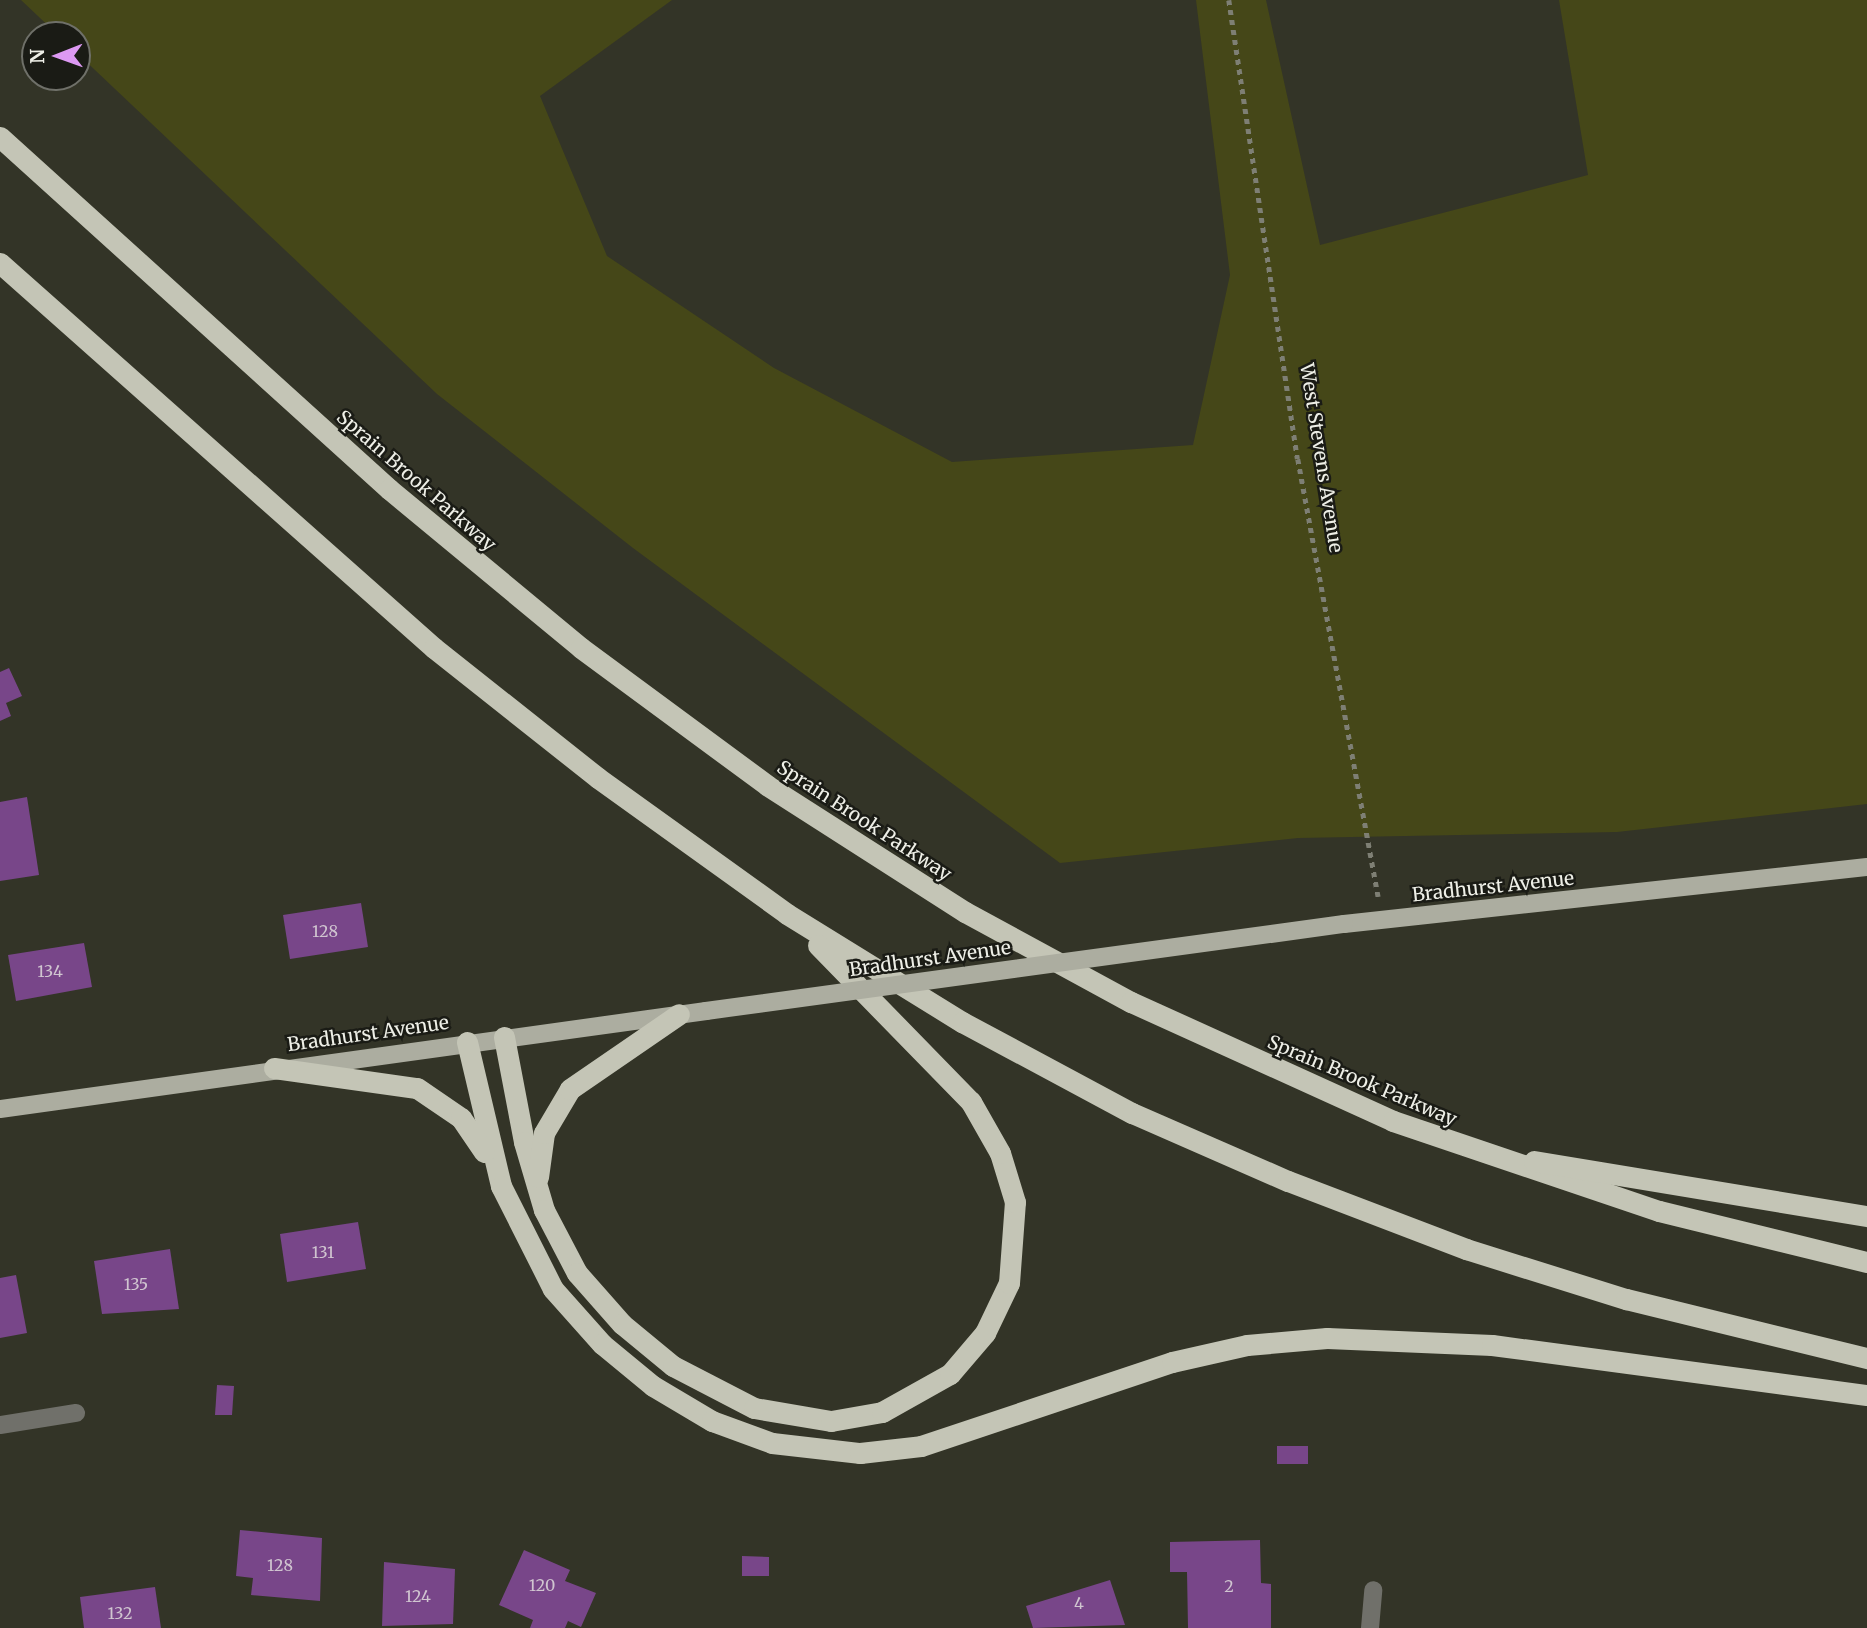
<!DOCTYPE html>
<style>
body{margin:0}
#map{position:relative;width:1867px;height:1628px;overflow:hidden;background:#333427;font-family:Merriweather,serif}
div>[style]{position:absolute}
.green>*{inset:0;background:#454718}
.building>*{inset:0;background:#784689}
.path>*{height:4.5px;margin-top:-2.25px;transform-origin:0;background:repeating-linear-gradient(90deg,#7e7f74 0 5px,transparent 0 10px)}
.minor>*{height:18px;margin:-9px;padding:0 9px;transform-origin:9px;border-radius:9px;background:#70706a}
.major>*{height:18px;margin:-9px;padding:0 9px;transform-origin:9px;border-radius:9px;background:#acada0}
.highway>*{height:21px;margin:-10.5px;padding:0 10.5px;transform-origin:10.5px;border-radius:10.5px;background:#c4c5b6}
.major-bridge>*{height:18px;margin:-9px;padding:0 9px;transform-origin:9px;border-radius:9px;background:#acada0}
span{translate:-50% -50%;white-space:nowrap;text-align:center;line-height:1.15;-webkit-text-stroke:5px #1a1b15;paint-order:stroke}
.number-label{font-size:16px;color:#d0c5d0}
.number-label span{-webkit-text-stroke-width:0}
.street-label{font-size:19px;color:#eeefe7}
.north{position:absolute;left:21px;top:21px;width:70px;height:70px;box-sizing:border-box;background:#1a1b15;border:2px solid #6f7069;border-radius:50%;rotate:269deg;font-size:19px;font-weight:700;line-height:28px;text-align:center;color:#eeefe7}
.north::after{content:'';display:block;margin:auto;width:24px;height:32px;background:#dd99f3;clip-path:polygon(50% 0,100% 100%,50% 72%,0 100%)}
</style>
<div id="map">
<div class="green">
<i style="clip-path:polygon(21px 0,672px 0,540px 96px,607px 256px,774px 368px,952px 462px,1193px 445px,1230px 275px,1196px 0,1266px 0,1320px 245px,1588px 175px,1559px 0,1867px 0,1867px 804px,1617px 832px,1298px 838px,1060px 863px,633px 548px,437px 394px,77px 53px,77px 35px,58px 35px)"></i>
</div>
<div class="building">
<i style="clip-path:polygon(9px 668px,22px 696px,6px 703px,11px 716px,0 721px,0 672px)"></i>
<i style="clip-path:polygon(27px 797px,39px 875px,0 881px,0 802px)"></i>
<i style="clip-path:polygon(361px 903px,368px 947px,290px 959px,283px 915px)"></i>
<i style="clip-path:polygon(84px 943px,92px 987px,16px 1001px,8px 955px)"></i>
<i style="clip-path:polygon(358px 1222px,366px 1269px,287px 1282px,280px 1234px)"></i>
<i style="clip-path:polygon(170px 1249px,179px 1309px,102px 1314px,94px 1261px)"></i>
<i style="clip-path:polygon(16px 1275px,27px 1333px,0 1338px,0 1278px)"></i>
<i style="clip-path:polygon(217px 1385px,234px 1386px,232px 1415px,215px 1415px)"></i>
<i style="clip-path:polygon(1277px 1446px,1308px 1446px,1308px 1464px,1277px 1464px)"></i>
<i style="clip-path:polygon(240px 1530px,322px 1538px,320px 1601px,251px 1595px,253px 1578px,236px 1576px)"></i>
<i style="clip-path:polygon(1260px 1540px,1261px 1583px,1271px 1584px,1271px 1628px,1188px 1628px,1187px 1572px,1170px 1572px,1170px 1542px)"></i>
<i style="clip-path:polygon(524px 1550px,570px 1570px,565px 1581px,596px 1593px,581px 1627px,568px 1621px,565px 1628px,530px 1628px,533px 1620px,499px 1605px)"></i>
<i style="clip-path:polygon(742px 1556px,769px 1557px,769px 1576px,742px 1576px)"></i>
<i style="clip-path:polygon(384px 1562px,455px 1569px,453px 1624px,382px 1626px)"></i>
<i style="clip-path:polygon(1110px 1580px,1125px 1625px,1033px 1628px,1026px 1606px)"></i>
<i style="clip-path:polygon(155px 1587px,161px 1628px,84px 1628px,80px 1597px)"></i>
</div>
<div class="path">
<i style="left:1229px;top:0;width:464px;rotate:81.5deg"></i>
<i style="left:1298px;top:459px;width:445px;rotate:79.6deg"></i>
</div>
<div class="minor">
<i style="left:0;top:1425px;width:77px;rotate:-9deg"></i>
<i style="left:1370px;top:1628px;width:38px;rotate:-85deg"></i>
</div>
<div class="major">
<i style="left:1344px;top:924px;width:526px;rotate:-6.22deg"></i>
<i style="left:0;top:1109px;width:713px;rotate:-7.9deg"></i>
</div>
<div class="highway">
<i style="left:0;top:137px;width:525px;rotate:42.14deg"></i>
<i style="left:389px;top:489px;width:249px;rotate:39.6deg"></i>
<i style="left:581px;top:648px;width:232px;rotate:36.4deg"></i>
<i style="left:768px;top:786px;width:234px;rotate:32.6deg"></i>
<i style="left:965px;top:912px;width:189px;rotate:28.5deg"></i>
<i style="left:1131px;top:1002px;width:288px;rotate:24.4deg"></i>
<i style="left:1393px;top:1121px;width:281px;rotate:18.7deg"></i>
<i style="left:1659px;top:1211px;width:214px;rotate:13.8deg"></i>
<i style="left:0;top:263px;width:580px;rotate:41.58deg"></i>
<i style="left:434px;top:648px;width:209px;rotate:38.4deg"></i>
<i style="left:598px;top:778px;width:233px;rotate:35.7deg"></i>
<i style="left:787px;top:914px;width:206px;rotate:31.7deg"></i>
<i style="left:962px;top:1022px;width:193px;rotate:28.2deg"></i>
<i style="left:1132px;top:1113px;width:170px;rotate:23.6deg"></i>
<i style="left:1288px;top:1181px;width:191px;rotate:20.9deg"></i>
<i style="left:1466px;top:1249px;width:168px;rotate:17.4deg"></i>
<i style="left:1626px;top:1299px;width:248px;rotate:13.8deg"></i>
<i style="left:504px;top:1037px;width:107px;rotate:79.2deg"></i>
<i style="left:524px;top:1142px;width:71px;rotate:73.6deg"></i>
<i style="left:544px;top:1210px;width:71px;rotate:62.4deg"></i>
<i style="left:577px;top:1273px;width:68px;rotate:48.6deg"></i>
<i style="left:622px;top:1324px;width:66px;rotate:39.5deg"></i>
<i style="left:673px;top:1366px;width:91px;rotate:27.4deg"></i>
<i style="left:754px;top:1408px;width:78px;rotate:9.6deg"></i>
<i style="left:831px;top:1421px;width:52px;rotate:-10deg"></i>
<i style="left:882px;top:1412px;width:78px;rotate:-29.2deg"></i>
<i style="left:950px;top:1374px;width:54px;rotate:-49.5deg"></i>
<i style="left:985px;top:1333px;width:55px;rotate:-64.4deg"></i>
<i style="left:1009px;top:1283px;width:81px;rotate:-85.8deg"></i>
<i style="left:1015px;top:1202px;width:51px;rotate:-107deg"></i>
<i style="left:1000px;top:1153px;width:59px;rotate:-119.6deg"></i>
<i style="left:971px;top:1102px;width:219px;rotate:-134.3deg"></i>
<i style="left:467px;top:1042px;width:148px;rotate:76.7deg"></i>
<i style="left:501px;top:1186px;width:115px;rotate:63.2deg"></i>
<i style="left:553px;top:1289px;width:74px;rotate:48.3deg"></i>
<i style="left:602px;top:1344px;width:66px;rotate:39.5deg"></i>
<i style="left:653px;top:1386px;width:69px;rotate:30.7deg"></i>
<i style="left:712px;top:1421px;width:64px;rotate:20.1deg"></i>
<i style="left:772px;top:1443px;width:89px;rotate:6.5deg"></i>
<i style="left:860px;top:1453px;width:61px;rotate:-6.5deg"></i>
<i style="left:921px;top:1446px;width:265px;rotate:-18.5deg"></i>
<i style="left:1172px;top:1362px;width:77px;rotate:-12.8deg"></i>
<i style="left:1247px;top:1345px;width:80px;rotate:-5deg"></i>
<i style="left:1327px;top:1338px;width:165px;rotate:2.4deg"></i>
<i style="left:1492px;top:1345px;width:378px;rotate:7.6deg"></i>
<i style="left:274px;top:1068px;width:144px;rotate:8deg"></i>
<i style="left:417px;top:1088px;width:53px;rotate:34.3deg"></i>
<i style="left:461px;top:1118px;width:41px;rotate:55.9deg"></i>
<i style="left:1534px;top:1161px;width:338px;rotate:9.4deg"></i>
<i style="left:538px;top:1177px;width:44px;rotate:-82.2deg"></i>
<i style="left:544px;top:1133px;width:51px;rotate:-59.4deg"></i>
<i style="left:570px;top:1089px;width:132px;rotate:-34.5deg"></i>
</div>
<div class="major-bridge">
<i style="left:706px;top:1011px;width:644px;rotate:-7.77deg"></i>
</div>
<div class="number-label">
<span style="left:325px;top:931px">128</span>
<span style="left:50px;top:971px">134</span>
<span style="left:323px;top:1252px">131</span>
<span style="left:136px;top:1284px">135</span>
<span style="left:280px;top:1565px">128</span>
<span style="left:542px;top:1585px">120</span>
<span style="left:1229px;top:1586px">2</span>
<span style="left:418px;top:1596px">124</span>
<span style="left:1079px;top:1603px">4</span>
<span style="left:120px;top:1613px">132</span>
</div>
<div class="street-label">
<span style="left:1321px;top:458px;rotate:81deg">West Stevens Avenue</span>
<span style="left:416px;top:481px;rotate:41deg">Sprain Brook Parkway</span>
<span style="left:864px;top:821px;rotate:33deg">Sprain Brook Parkway</span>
<span style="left:1493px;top:887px;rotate:-6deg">Bradhurst Avenue</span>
<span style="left:930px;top:959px;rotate:-8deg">Bradhurst Avenue</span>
<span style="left:368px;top:1034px;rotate:-8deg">Bradhurst Avenue</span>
<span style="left:1362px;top:1081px;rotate:23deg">Sprain Brook Parkway</span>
</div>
<div class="north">N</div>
</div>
